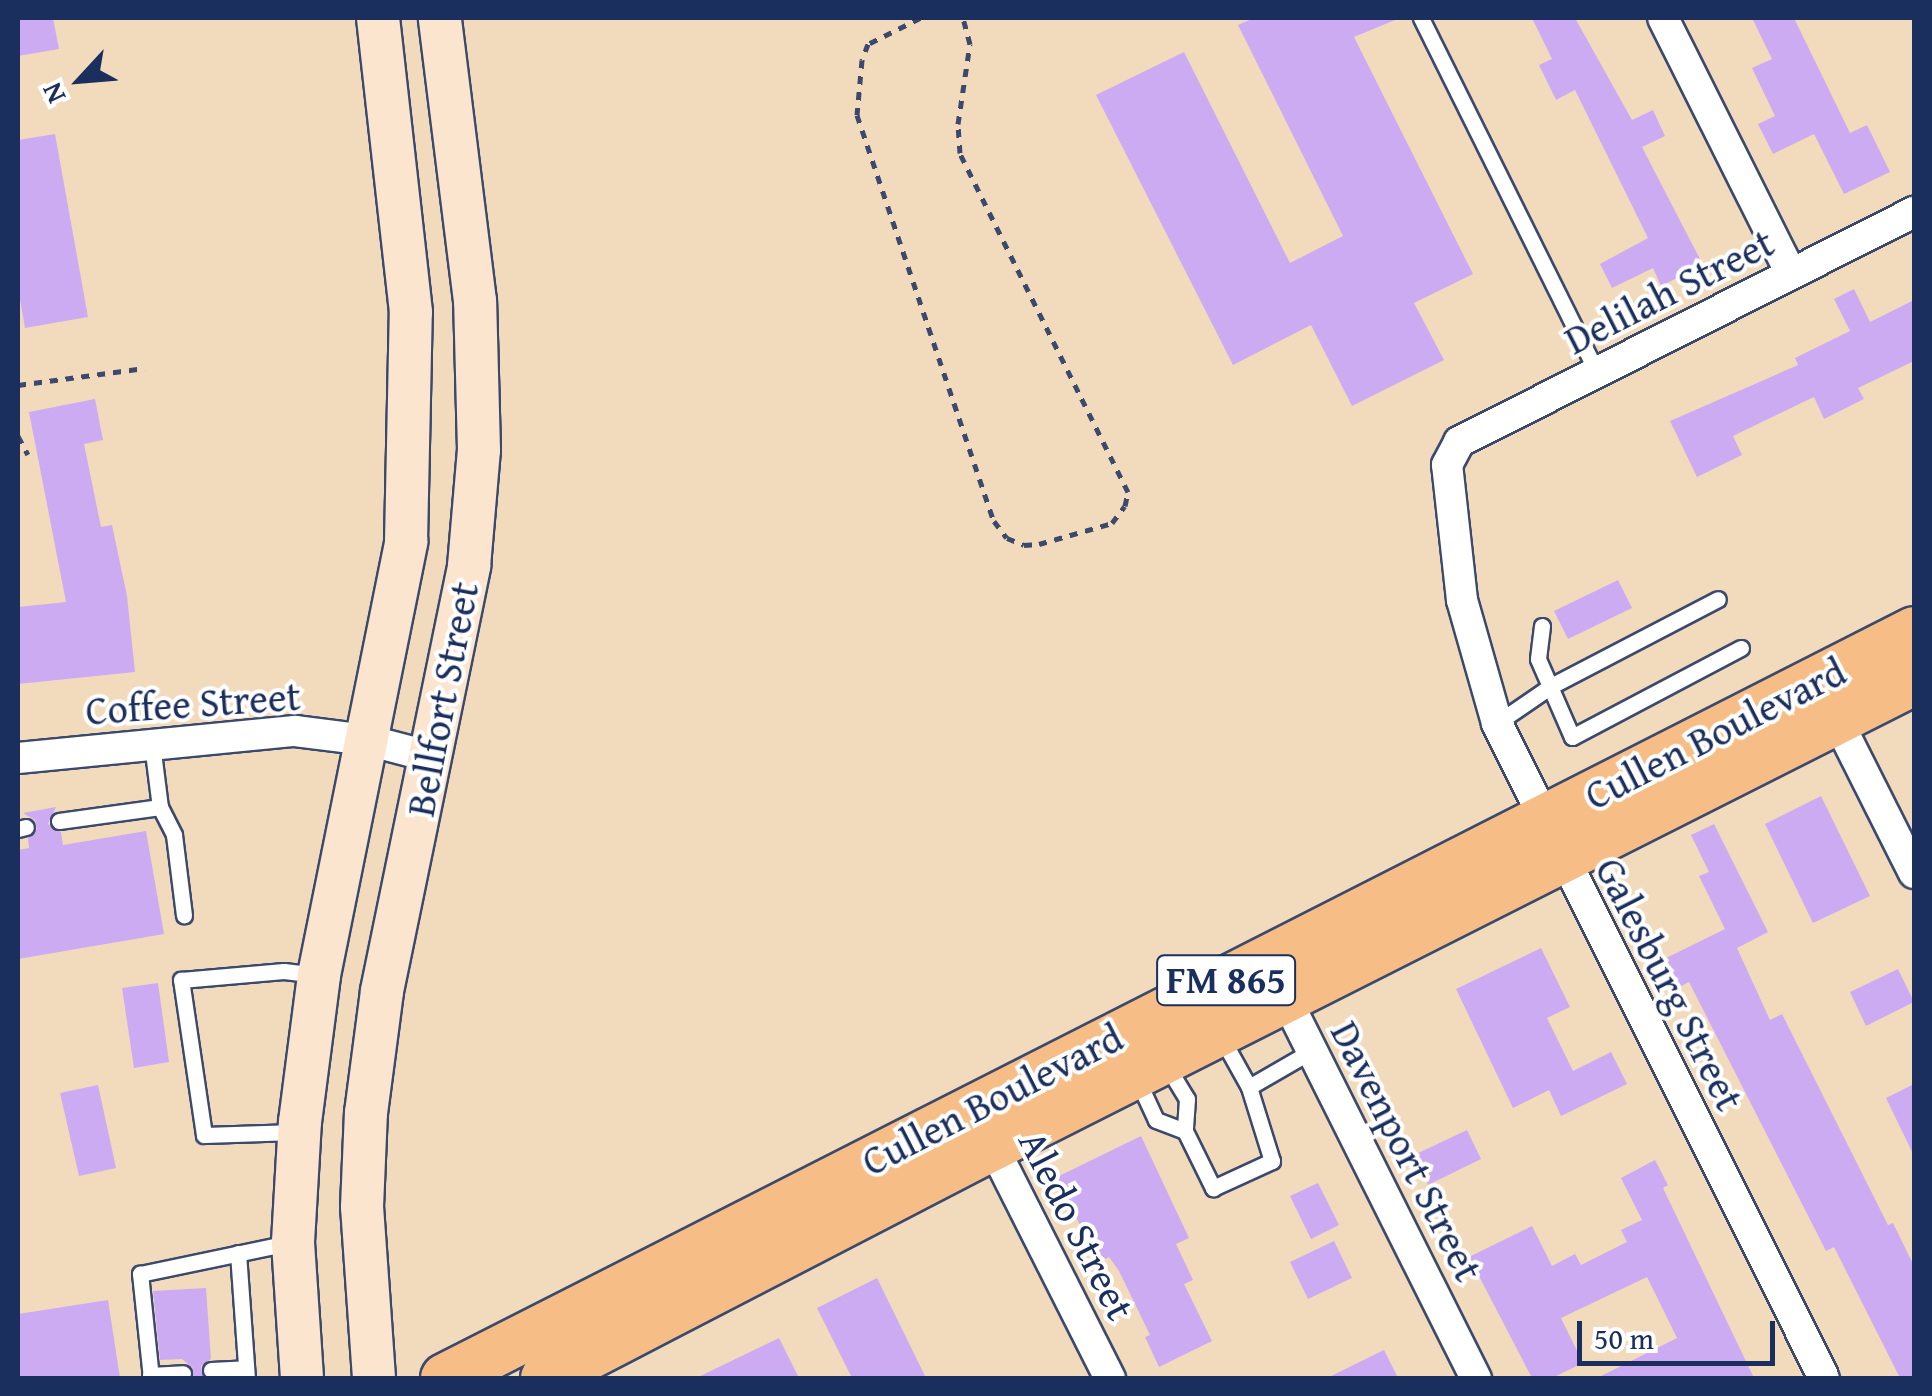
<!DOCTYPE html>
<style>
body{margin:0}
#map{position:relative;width:1932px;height:1396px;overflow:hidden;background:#f2dbbc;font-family:"Gentium Book Plus",serif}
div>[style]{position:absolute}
.building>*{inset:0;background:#cdabf2}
.path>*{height:5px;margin-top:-2.5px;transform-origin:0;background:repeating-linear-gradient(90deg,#3b496c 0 8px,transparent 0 16px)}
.roads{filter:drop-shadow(2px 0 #3b496c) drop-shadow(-2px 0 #3b496c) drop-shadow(0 2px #3b496c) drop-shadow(0 -2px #3b496c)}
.service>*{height:15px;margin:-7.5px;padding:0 7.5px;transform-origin:7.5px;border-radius:7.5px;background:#fff}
.minor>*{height:30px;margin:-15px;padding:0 15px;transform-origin:15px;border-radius:15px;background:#fff}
.secondary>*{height:42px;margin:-21px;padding:0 21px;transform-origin:21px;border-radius:21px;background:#fbe5cf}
.primary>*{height:48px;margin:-24px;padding:0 24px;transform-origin:24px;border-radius:24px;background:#f6be86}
span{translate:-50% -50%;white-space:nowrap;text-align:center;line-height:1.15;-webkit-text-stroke:8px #fff;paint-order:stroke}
.shield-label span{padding:2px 8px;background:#fff;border:2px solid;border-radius:8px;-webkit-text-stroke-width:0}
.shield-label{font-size:38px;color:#1b2f5e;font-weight:700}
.street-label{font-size:40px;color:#1b2f5e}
.frame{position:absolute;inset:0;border:20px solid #1b2f5e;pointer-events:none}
.north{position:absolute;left:30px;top:30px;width:100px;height:100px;-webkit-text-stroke:8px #fff;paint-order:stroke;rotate:244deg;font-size:28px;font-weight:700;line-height:40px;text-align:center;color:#1b2f5e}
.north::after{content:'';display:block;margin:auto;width:35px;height:45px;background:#1b2f5e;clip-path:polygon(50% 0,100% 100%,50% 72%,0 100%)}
.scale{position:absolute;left:1577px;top:1321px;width:198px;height:45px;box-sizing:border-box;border:5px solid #1b2f5e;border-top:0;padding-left:12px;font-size:30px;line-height:35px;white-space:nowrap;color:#1b2f5e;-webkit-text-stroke:8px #fff;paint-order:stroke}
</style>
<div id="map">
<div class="building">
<i style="clip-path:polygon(18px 18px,53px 18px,59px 49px,18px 56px)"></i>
<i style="clip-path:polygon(1254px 18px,1400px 18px,1354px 37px,1473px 274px,1414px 303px,1444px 360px,1352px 406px,1311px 325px,1233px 365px,1096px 95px,1184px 52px,1290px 263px,1343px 236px,1238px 25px)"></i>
<i style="clip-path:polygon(1532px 18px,1575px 18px,1632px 120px,1653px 110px,1665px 136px,1642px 147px,1703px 265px,1661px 286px,1653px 268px,1612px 288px,1600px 264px,1648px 238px,1575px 90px,1556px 100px,1539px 65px,1552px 59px)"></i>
<i style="clip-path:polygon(1752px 18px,1794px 18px,1850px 133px,1867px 125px,1890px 172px,1844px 194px,1814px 134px,1773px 154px,1758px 124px,1775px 116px,1752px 68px,1772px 59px)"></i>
<i style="clip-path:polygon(55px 134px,88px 317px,25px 328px,18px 288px,18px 140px)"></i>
<i style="clip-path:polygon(1854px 289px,1870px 322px,1914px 300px,1914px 361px,1858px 388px,1864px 399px,1824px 419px,1814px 397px,1733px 436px,1742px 455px,1697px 477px,1670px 421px,1798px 365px,1795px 358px,1850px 331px,1834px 299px)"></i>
<i style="clip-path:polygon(95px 399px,103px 440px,84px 444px,101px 527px,112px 525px,127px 596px,135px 672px,18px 684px,18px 607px,66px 602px,29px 412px)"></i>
<i style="clip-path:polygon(1618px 580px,1632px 608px,1568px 639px,1554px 611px)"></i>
<i style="clip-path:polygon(1821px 796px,1870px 896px,1813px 923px,1765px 824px)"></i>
<i style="clip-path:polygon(56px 807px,48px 824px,61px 832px,63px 845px,146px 831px,164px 934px,18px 959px,18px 850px,29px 848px,28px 838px,37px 829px,35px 820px,23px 813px)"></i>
<i style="clip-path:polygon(1714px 824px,1768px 932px,1737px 948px,1770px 1020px,1782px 1014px,1888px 1225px,1893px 1223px,1914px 1266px,1914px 1378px,1900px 1378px,1834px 1247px,1826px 1251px,1689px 982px,1674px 990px,1660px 961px,1725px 929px,1699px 876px,1709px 872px,1691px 835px)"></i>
<i style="clip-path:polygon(1541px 948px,1570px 1007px,1547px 1018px,1573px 1071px,1611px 1052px,1627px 1084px,1561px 1116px,1549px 1090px,1513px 1108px,1456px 989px)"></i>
<i style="clip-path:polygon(1898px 969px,1914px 1002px,1866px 1026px,1850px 992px)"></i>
<i style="clip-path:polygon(158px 983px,169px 1062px,134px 1068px,122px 988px)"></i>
<i style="clip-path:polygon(1914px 1084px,1914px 1156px,1886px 1098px)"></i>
<i style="clip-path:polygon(98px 1085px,116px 1168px,79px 1176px,60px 1093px)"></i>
<i style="clip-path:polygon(1467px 1130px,1481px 1159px,1428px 1185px,1414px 1155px)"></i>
<i style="clip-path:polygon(1141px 1136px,1189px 1238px,1176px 1244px,1193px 1280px,1184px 1284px,1212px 1341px,1159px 1367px,1145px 1337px,1150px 1335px,1119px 1271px,1109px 1257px,1098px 1263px,1057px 1177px)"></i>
<i style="clip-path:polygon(1655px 1160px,1668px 1185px,1663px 1188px,1754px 1378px,1597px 1378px,1677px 1338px,1647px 1277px,1561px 1318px,1583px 1363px,1552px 1378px,1532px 1378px,1469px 1257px,1532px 1226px,1552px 1266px,1575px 1254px,1581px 1265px,1627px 1242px,1621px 1230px,1642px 1220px,1621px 1178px)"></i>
<i style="clip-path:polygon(1318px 1183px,1339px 1225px,1311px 1239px,1290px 1196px)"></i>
<i style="clip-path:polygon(1334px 1241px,1352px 1278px,1308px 1299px,1290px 1262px)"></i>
<i style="clip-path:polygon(877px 1278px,926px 1378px,852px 1378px,817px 1308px)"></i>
<i style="clip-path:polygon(206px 1288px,211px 1359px,201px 1366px,204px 1378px,193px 1378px,193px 1368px,182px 1359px,160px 1360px,153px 1291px)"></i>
<i style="clip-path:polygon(108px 1300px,120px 1378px,18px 1378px,18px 1314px)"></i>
<i style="clip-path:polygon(779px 1338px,799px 1378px,696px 1378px)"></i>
<i style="clip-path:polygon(1384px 1350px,1398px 1378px,1327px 1378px)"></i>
</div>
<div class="path">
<i style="left:920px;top:18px;width:58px;rotate:153.4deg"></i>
<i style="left:868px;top:44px;width:17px;rotate:111deg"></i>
<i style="left:862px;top:60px;width:55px;rotate:95.2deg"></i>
<i style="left:857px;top:115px;width:428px;rotate:71.4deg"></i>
<i style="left:994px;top:521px;width:21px;rotate:53deg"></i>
<i style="left:1007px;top:538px;width:18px;rotate:22deg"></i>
<i style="left:1024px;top:545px;width:15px;rotate:-4deg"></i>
<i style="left:1039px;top:544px;width:76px;rotate:-16deg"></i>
<i style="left:1112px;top:523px;width:21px;rotate:-53deg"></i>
<i style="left:1125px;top:506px;width:14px;rotate:-78deg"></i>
<i style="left:1128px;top:492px;width:378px;rotate:-116.4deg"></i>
<i style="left:960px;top:153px;width:29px;rotate:-94deg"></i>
<i style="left:958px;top:124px;width:81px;rotate:-81.5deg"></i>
<i style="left:970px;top:44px;width:27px;rotate:-105deg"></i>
<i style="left:18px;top:385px;width:128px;rotate:-7.6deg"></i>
<i style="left:18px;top:436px;width:21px;rotate:62deg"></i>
</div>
<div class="roads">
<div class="service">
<i style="left:1421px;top:18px;width:395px;rotate:63.6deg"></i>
<i style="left:1542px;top:626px;width:33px;rotate:97deg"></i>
<i style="left:1538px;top:659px;width:85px;rotate:66.4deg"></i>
<i style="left:1572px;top:737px;width:191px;rotate:-27.8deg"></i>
<i style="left:1497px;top:723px;width:65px;rotate:-34.4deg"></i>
<i style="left:1551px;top:686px;width:188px;rotate:-27.5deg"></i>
<i style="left:152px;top:744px;width:64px;rotate:82.8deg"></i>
<i style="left:160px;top:807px;width:31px;rotate:63deg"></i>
<i style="left:174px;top:835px;width:81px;rotate:82.9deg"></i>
<i style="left:59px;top:821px;width:102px;rotate:-7.9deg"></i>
<i style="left:18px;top:829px;width:8px;rotate:-14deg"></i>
<i style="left:1220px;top:1035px;width:60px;rotate:60.9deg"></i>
<i style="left:1249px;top:1087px;width:72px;rotate:-30.1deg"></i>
<i style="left:1165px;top:1063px;width:42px;rotate:58.6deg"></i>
<i style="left:1187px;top:1099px;width:32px;rotate:94deg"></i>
<i style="left:1185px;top:1131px;width:64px;rotate:63.8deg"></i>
<i style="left:1213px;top:1188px;width:65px;rotate:-24.6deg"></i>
<i style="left:1272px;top:1161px;width:77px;rotate:-107.3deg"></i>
<i style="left:1137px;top:1079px;width:45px;rotate:65.1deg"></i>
<i style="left:1156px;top:1120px;width:31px;rotate:21deg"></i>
<i style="left:295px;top:1132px;width:91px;rotate:178.1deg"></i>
<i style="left:204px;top:1135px;width:157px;rotate:-98.4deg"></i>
<i style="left:181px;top:980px;width:103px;rotate:-5deg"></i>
<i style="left:284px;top:971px;width:31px;rotate:7deg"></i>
<i style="left:238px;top:1253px;width:125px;rotate:85.9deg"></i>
<i style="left:211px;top:1370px;width:35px;rotate:-3deg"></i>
<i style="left:150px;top:1375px;width:33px;rotate:-3deg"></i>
<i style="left:151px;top:1378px;width:105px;rotate:-96deg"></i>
<i style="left:140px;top:1274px;width:151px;rotate:-11.8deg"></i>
</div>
<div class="minor">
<i style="left:1663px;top:18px;width:286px;rotate:63.4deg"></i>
<i style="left:1830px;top:706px;width:187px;rotate:63.3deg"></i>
<i style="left:18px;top:758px;width:278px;rotate:-5.6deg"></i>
<i style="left:295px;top:731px;width:73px;rotate:7.1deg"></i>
<i style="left:367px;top:740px;width:67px;rotate:14.7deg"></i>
<i style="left:1278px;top:983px;width:442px;rotate:63.4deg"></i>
<i style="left:985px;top:1131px;width:277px;rotate:63.2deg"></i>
<i style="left:1824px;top:1378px;width:732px;rotate:-116.53deg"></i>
<i style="left:1497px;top:723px;width:128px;rotate:-105.9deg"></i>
<i style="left:1462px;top:600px;width:136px;rotate:-96.3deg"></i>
<i style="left:1447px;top:465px;width:26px;rotate:-62deg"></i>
<i style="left:1459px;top:442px;width:510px;rotate:-26.82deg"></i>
</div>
<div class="secondary">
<i style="left:302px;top:1378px;width:136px;rotate:-93.8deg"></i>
<i style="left:293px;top:1242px;width:120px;rotate:-86.7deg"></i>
<i style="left:300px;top:1122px;width:148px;rotate:-82.6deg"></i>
<i style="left:319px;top:975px;width:442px;rotate:-78.6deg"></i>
<i style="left:406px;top:542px;width:230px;rotate:-88.8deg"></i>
<i style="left:411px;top:312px;width:296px;rotate:-96.4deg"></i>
<i style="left:374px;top:1378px;width:171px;rotate:-94deg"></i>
<i style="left:362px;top:1207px;width:94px;rotate:-87.6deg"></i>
<i style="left:366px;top:1113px;width:123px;rotate:-82.5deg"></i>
<i style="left:382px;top:991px;width:434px;rotate:-78.4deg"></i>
<i style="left:469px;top:566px;width:116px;rotate:-85.1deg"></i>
<i style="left:479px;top:450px;width:149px;rotate:-91.5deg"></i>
<i style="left:475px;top:301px;width:285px;rotate:-97.1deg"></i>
</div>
<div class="primary">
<i style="left:445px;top:1378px;width:1648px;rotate:-26.95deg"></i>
<i style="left:545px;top:1378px;width:505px;rotate:-27.38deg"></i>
<i style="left:993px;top:1146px;width:1032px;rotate:-26.79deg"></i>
</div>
</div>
<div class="shield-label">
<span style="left:1226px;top:980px">FM 865</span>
</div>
<div class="street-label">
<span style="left:1669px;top:291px;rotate:-27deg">Delilah Street</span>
<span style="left:442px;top:699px;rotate:-79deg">Bellfort Street</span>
<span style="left:193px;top:703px;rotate:-4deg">Coffee Street</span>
<span style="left:1715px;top:733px;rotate:-27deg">Cullen Boulevard</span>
<span style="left:1670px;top:984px;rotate:63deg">Galesburg Street</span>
<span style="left:992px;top:1099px;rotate:-27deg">Cullen Boulevard</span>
<span style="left:1407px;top:1151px;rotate:63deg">Davenport Street</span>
<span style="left:1077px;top:1225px;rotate:63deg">Aledo Street</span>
</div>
<div class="frame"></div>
<div class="north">N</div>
<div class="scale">50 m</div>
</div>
